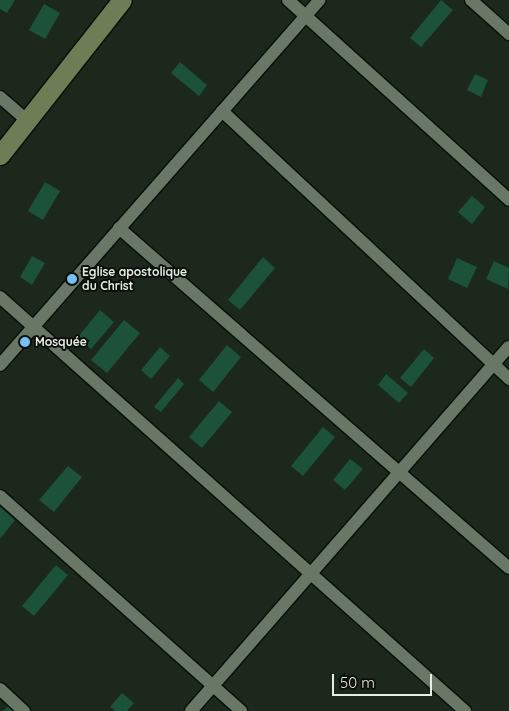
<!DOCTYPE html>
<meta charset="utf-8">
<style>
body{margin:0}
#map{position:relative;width:509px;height:711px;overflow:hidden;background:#1c281b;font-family:Quicksand,sans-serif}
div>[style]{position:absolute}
.building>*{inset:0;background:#1c513a}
.roads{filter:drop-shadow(1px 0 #061006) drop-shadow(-1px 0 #061006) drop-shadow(0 1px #061006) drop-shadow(0 -1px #061006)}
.street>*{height:12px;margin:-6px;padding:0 6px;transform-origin:6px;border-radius:6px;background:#697767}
.secondary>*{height:19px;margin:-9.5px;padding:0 9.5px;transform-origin:9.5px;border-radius:9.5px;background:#6d7d56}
.dots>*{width:14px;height:14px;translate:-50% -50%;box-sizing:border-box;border:2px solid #0a0f09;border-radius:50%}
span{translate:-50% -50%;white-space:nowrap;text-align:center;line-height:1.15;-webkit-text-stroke:4px #0a0f09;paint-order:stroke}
.poi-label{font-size:12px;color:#e7eee6;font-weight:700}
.left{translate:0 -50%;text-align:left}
.scale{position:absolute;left:332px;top:674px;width:100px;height:22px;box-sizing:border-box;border:2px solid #e7eee6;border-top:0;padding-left:6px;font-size:15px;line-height:18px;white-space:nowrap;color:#e7eee6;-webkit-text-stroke:4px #0a0f09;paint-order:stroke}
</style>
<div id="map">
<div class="building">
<i style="clip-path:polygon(0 0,15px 0,7px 13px,0 9px)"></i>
<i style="clip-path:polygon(441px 0,453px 10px,421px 47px,410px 38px)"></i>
<i style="clip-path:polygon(44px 4px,60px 13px,45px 39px,29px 30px)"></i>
<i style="clip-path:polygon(180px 62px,207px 85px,199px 96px,171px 73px)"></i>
<i style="clip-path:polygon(475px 74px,488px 80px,481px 97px,467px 90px)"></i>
<i style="clip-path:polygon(45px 182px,60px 191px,43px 220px,28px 211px)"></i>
<i style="clip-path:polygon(472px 196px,485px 207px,472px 224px,458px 212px)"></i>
<i style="clip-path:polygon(32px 256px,45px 263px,32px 285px,20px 277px)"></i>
<i style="clip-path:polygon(263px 257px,275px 268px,240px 310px,228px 300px)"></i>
<i style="clip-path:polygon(457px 258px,477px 267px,467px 288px,448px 279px)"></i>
<i style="clip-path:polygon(494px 261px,509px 268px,508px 289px,486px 279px)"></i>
<i style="clip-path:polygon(100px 310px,114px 322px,91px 349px,77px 338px)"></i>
<i style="clip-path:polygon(124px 320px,140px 333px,107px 373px,91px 360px)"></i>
<i style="clip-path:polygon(227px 345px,241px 357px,213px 392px,199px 380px)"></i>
<i style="clip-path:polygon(160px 347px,170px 356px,151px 379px,141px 370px)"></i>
<i style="clip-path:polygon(424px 349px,434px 358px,411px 387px,400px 378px)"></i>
<i style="clip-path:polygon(386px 374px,408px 393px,399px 403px,378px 385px)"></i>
<i style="clip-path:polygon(178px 378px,184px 384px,161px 412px,154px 407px)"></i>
<i style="clip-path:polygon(219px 401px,232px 412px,202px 448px,189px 437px)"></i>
<i style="clip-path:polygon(323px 427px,335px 437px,303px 476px,291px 466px)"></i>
<i style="clip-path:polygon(350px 459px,363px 469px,345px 490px,333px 480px)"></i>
<i style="clip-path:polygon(68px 466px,82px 477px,54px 512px,39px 500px)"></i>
<i style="clip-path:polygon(0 507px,15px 520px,0 539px)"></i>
<i style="clip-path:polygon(56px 565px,68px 575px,34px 616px,22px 606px)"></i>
<i style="clip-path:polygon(122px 693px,134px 703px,127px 711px,116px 711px,110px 707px)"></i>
<i style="clip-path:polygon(8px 706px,14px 711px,3px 711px)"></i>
</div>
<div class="roads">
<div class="street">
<i style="left:288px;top:0;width:298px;rotate:42.1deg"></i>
<i style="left:471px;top:0;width:51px;rotate:41.8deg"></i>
<i style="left:0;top:97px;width:37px;rotate:41deg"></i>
<i style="left:222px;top:111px;width:393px;rotate:43deg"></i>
<i style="left:119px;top:228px;width:517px;rotate:41.08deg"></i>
<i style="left:0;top:297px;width:623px;rotate:41.68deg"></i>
<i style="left:0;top:365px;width:485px;rotate:-48.8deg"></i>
<i style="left:0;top:496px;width:323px;rotate:41.7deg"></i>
<i style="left:0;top:689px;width:33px;rotate:43deg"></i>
<i style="left:191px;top:711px;width:483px;rotate:-48.9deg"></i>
</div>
<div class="secondary">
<i style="left:0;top:155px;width:197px;rotate:-51.8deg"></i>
</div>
</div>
<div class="dots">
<i style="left:72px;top:279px;background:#76c0f7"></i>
<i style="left:25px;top:342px;background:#76c0f7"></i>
</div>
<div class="poi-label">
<span class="left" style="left:82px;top:279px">Eglise apostolique<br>du Christ</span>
<span class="left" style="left:35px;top:342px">Mosquée</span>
</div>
<div class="scale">50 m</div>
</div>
